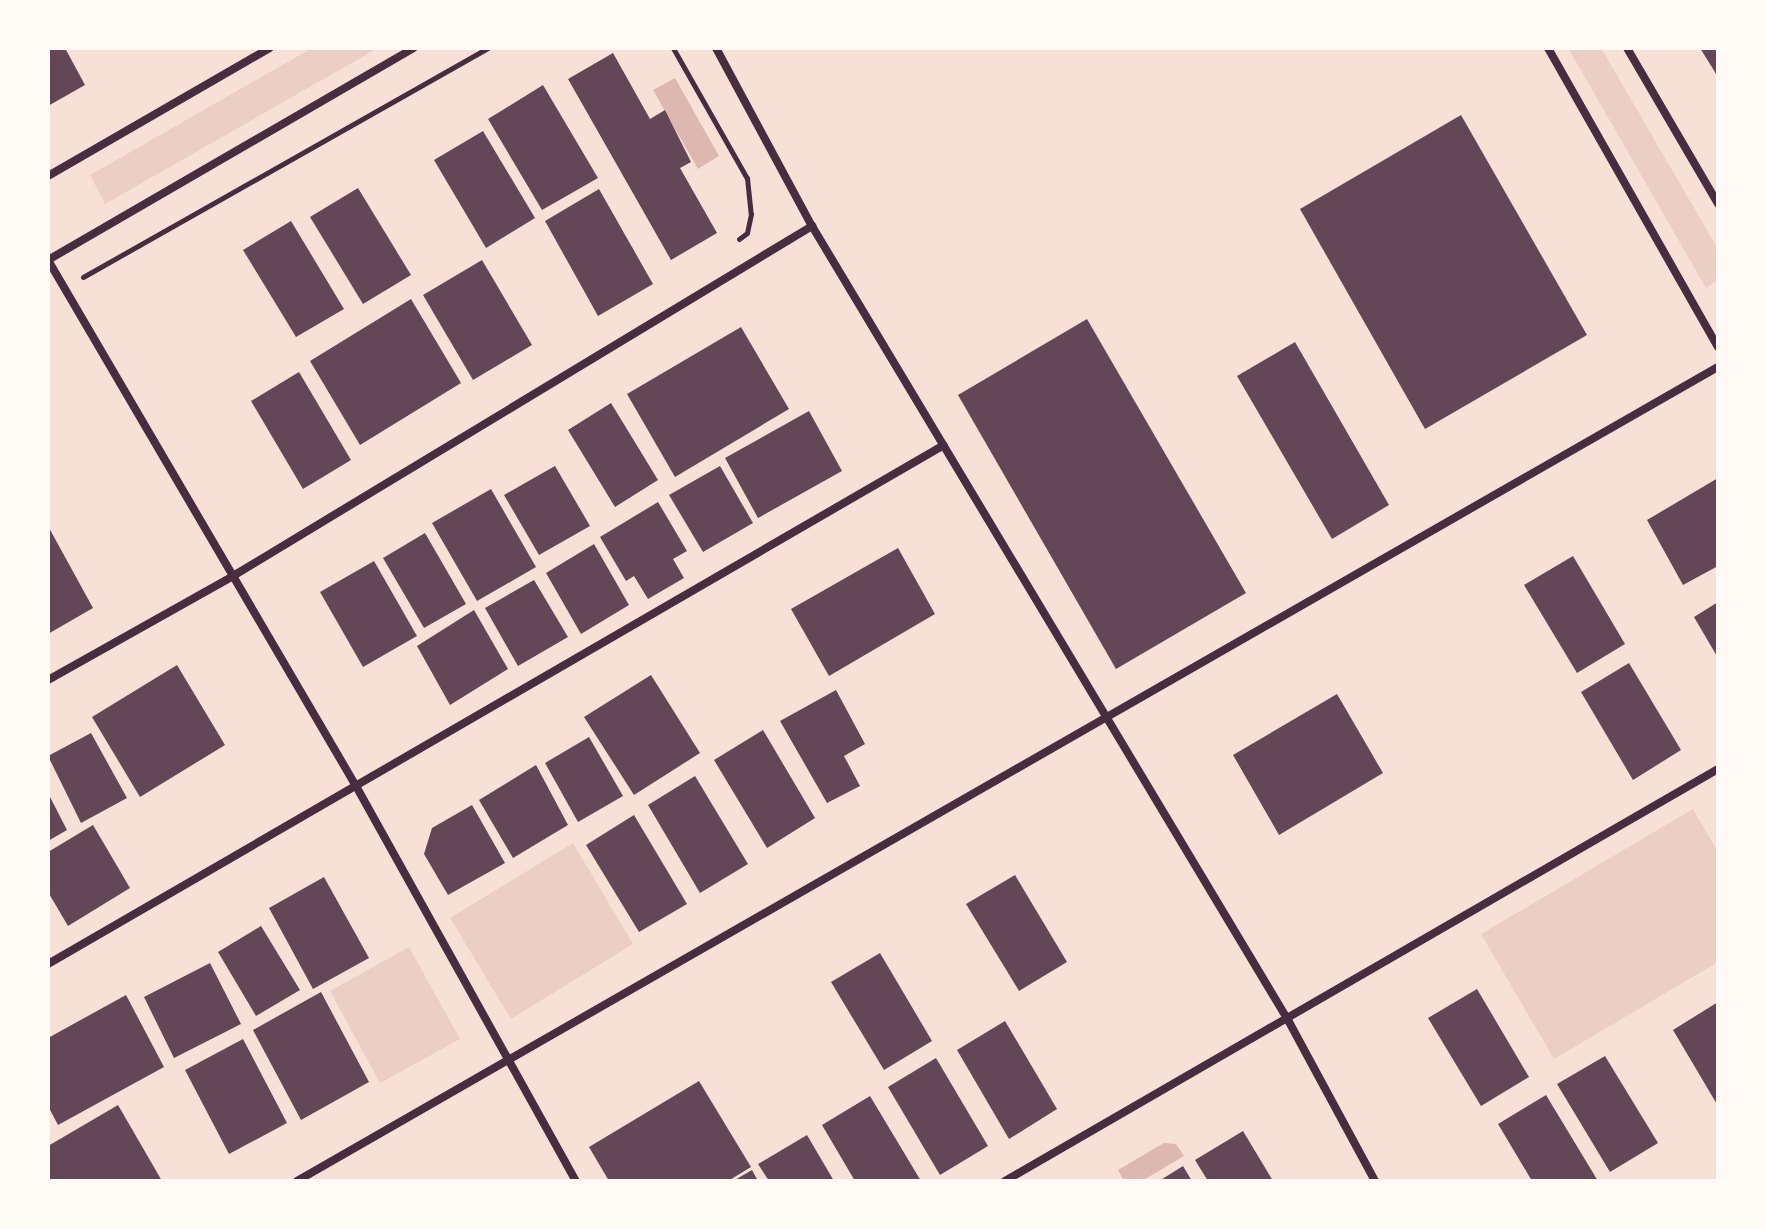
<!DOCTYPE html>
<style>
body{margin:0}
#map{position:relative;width:1766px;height:1229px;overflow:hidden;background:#f7e1d7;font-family:"PT Sans",sans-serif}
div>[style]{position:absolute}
.green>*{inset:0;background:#ebcfc5}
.water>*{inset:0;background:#dcb8b0}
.building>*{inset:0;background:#644757}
.path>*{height:5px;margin:-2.5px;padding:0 2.5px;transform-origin:2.5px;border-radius:2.5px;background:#4a2c40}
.minor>*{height:8px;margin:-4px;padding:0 4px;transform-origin:4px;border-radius:4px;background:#4a2c40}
span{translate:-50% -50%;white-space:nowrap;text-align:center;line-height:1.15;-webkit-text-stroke:7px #fffaf5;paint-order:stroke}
.frame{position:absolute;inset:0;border:50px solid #fffaf5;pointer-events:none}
</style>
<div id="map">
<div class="green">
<i style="clip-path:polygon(312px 48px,378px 48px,105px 204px,90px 175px)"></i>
<i style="clip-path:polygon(1568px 48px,1601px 48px,1718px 249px,1718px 280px,1706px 288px)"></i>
<i style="clip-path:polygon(1693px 809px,1718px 852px,1718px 962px,1554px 1059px,1481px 934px)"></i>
<i style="clip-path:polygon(573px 843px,633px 944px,511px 1019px,450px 918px)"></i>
<i style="clip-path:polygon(409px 947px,460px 1039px,380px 1083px,330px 991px)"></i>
</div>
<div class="water">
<i style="clip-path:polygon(675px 78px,719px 156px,698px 169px,653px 90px)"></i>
<i style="clip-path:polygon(1164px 1143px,1176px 1144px,1184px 1156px,1142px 1181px,1124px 1181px,1118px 1170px)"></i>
</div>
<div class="building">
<i style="clip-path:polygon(48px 48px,65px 48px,85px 85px,48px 106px)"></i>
<i style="clip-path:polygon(1700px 48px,1718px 48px,1718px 77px)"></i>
<i style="clip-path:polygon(613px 53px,650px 119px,665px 110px,691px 162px,680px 168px,717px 233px,671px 260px,568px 79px)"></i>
<i style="clip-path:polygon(543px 85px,598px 178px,542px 210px,488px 119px)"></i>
<i style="clip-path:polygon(1461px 115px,1587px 335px,1425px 429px,1300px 209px)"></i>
<i style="clip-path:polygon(483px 131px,535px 218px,486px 248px,434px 160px)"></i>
<i style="clip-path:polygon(358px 188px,411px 275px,363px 304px,310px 217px)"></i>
<i style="clip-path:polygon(599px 189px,653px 284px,598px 316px,545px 221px)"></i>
<i style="clip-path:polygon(291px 221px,344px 309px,296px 337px,243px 250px)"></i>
<i style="clip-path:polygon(482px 260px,532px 345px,473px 380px,423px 295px)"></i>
<i style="clip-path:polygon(411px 299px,461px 383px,360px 445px,310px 361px)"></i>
<i style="clip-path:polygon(1087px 319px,1246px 593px,1116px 669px,958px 395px)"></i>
<i style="clip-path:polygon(741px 327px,789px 409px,675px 477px,627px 394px)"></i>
<i style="clip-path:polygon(1295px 342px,1389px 505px,1332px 539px,1237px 376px)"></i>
<i style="clip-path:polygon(299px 372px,351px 460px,303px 489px,251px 401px)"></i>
<i style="clip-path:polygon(611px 403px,658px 480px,615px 507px,568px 430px)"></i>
<i style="clip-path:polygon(809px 411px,842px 471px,758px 518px,725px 458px)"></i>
<i style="clip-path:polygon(555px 466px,590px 526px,539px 555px,504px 495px)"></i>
<i style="clip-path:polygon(720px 466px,753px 523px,703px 552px,669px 495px)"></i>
<i style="clip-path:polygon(1718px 478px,1718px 566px,1683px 585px,1647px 520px)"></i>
<i style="clip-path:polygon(491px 489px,536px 567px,477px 601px,432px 523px)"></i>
<i style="clip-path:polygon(658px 502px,687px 551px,673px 559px,684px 578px,648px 599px,634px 576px,626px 581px,600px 537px)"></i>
<i style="clip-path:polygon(48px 526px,93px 608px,48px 634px)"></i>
<i style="clip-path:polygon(425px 533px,466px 604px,424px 628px,383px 558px)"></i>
<i style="clip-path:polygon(594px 544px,629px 605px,581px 634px,546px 573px)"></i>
<i style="clip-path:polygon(898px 548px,935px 614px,829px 676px,791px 609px)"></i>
<i style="clip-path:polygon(1573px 556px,1625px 644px,1577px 673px,1524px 585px)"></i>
<i style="clip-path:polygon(374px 561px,417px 636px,363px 667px,320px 592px)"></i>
<i style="clip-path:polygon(534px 580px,568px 637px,518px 666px,485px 608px)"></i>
<i style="clip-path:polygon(1718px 602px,1718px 658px,1694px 617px)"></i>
<i style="clip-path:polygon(474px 610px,508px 669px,450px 705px,417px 646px)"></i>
<i style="clip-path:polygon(1629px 663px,1681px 750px,1633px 780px,1581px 692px)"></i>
<i style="clip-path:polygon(177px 665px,225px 745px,140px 797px,92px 717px)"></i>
<i style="clip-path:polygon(651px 675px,700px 753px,634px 795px,584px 717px)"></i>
<i style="clip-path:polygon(836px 690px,865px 744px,844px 756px,860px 786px,827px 803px,780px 721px)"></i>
<i style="clip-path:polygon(1337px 694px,1383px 773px,1279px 835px,1233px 755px)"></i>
<i style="clip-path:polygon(763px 730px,815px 818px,767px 848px,714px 760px)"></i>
<i style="clip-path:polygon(91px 733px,127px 798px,81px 823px,48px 756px)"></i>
<i style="clip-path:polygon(589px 737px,623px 796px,578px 822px,545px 763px)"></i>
<i style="clip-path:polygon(536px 765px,568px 825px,513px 858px,479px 800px)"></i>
<i style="clip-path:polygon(695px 776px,748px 864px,700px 893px,648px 805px)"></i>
<i style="clip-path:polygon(48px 793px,67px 830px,48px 841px)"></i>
<i style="clip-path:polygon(472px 805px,505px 863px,448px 895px,424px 854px,432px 828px)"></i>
<i style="clip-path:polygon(634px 815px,687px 904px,639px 932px,586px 845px)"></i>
<i style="clip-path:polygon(93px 825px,130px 888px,68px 926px,48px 892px,48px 852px)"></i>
<i style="clip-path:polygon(1015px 875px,1067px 962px,1019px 991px,966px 904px)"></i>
<i style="clip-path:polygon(324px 877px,369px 958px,313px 989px,269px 908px)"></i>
<i style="clip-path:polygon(261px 926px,300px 990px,256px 1016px,218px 952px)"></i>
<i style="clip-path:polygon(880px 953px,932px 1041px,884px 1070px,831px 982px)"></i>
<i style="clip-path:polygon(210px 963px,241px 1024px,174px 1058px,144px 997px)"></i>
<i style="clip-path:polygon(1477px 989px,1529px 1077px,1481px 1106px,1428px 1018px)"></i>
<i style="clip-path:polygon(321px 992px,369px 1082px,301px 1120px,253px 1030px)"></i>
<i style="clip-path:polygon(126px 995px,164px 1067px,58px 1125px,48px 1106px,48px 1038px)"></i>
<i style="clip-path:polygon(1718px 1002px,1718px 1106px,1673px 1030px)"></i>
<i style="clip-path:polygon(1005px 1021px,1057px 1109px,1009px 1139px,957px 1050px)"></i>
<i style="clip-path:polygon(243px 1039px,287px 1123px,229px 1154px,185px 1070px)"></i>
<i style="clip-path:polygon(1605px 1056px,1658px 1143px,1610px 1172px,1557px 1084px)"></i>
<i style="clip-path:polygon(936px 1058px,988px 1146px,940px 1175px,888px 1087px)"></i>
<i style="clip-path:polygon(699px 1081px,751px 1167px,728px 1181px,609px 1181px,589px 1147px)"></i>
<i style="clip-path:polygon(1546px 1095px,1598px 1181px,1532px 1181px,1498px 1124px)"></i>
<i style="clip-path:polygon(870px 1096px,921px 1181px,855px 1181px,822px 1125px)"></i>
<i style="clip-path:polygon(118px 1105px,162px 1181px,48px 1181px,48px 1146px)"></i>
<i style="clip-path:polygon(1243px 1131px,1273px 1181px,1208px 1181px,1195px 1160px)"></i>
<i style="clip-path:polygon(807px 1135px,834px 1181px,769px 1181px,758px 1164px)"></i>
<i style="clip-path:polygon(1183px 1166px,1192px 1181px,1159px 1181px)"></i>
<i style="clip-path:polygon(752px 1170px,758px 1181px,733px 1181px)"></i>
</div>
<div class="path">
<i style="left:673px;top:48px;width:150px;rotate:60.4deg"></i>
<i style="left:747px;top:178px;width:36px;rotate:84deg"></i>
<i style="left:751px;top:214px;width:19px;rotate:102deg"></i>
<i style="left:747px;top:233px;width:10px;rotate:143deg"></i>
<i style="left:83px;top:277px;width:465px;rotate:-29.5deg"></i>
</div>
<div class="minor">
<i style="left:716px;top:48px;width:202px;rotate:61.7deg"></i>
<i style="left:812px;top:226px;width:926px;rotate:59.06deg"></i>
<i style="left:1288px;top:1020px;width:183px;rotate:61.6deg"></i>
<i style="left:1548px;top:48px;width:344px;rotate:60.4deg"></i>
<i style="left:1627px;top:48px;width:181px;rotate:59.7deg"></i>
<i style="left:48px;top:176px;width:256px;rotate:-30deg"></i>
<i style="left:48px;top:260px;width:610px;rotate:59.65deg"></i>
<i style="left:356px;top:786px;width:452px;rotate:60.9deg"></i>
<i style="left:48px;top:260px;width:422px;rotate:-30.1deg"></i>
<i style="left:48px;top:680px;width:212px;rotate:-29.3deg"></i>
<i style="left:233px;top:576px;width:677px;rotate:-31.15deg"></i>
<i style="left:48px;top:964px;width:1035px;rotate:-30.08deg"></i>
<i style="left:297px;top:1181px;width:1638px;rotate:-29.81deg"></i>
<i style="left:1005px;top:1181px;width:823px;rotate:-30.02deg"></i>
</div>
<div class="frame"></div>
</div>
